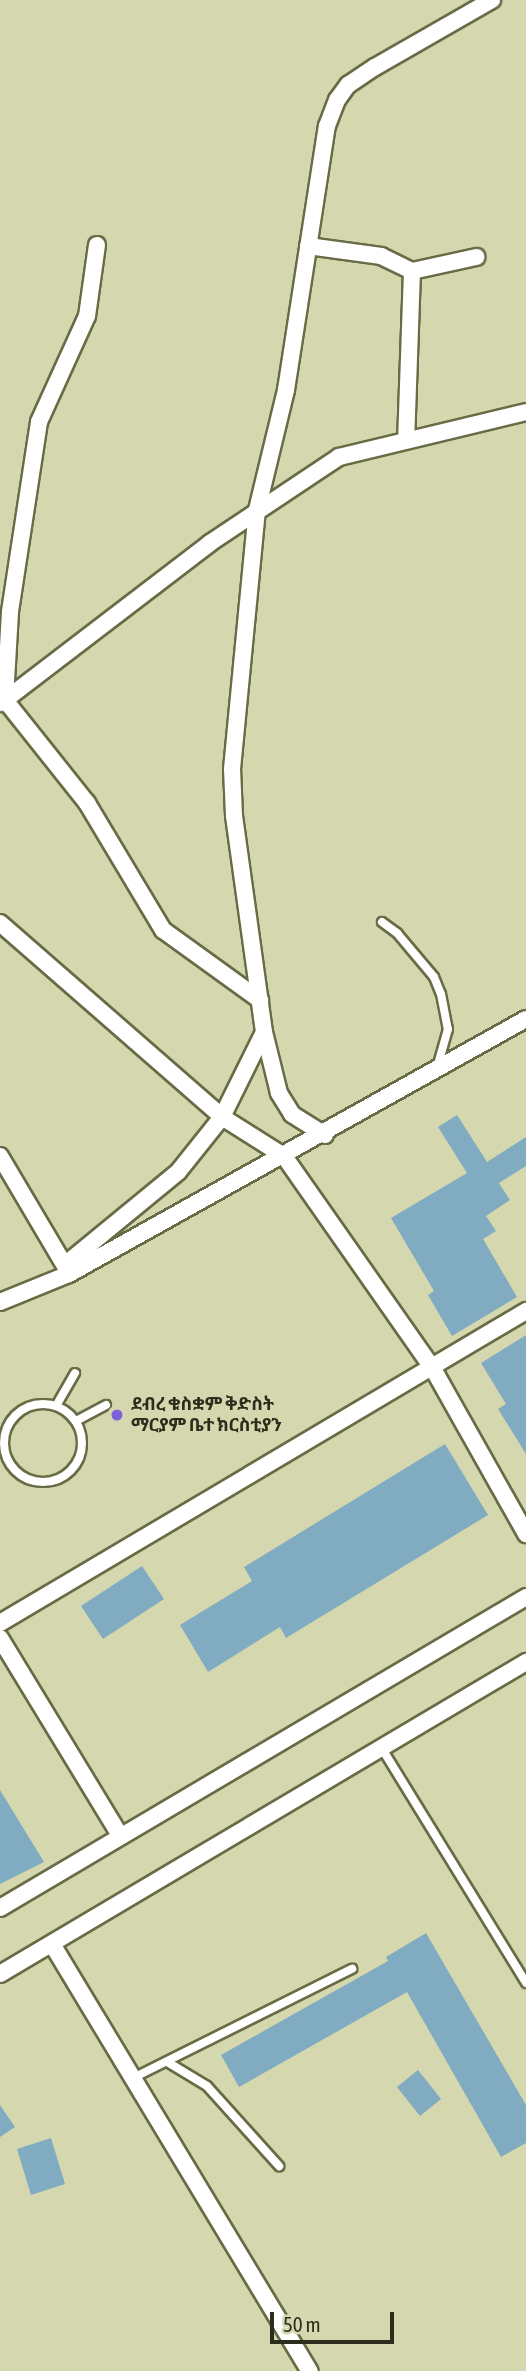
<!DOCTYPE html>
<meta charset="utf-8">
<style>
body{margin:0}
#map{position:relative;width:526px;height:2371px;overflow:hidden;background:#d5d8ae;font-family:"Asap Condensed","Noto Sans Ethiopic",sans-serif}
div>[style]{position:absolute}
.building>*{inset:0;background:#80abc1}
.roads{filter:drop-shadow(2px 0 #696b45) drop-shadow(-2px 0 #696b45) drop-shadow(0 2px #696b45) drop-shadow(0 -2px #696b45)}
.service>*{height:8px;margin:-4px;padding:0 4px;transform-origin:4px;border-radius:4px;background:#fff}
.service>.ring{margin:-4px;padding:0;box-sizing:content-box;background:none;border:8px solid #fff;border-radius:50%}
.minor>*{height:16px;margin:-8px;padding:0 8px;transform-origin:8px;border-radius:8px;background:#fff}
.dots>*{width:19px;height:19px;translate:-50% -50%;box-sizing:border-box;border:4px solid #d5d8ae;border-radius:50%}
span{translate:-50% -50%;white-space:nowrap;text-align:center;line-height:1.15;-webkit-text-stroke:5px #d5d8ae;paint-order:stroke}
.poi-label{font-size:18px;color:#2c2d1c;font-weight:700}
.left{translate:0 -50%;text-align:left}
.scale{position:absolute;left:270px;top:2312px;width:124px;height:32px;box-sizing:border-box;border:4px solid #2c2d1c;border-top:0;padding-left:9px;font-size:21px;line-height:24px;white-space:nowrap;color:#2c2d1c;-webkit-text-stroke:5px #d5d8ae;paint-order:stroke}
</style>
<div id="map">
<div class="building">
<i style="clip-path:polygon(457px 1115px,487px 1162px,526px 1137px,526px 1166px,499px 1183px,510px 1200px,486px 1216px,496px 1231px,483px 1239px,517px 1297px,452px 1336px,428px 1295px,434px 1291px,391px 1218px,467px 1173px,438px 1127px)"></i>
<i style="clip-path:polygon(526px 1335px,526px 1454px,498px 1409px,506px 1404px,481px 1363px)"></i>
<i style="clip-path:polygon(445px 1444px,488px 1515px,286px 1638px,280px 1627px,208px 1672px,180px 1625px,252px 1581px,244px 1567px)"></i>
<i style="clip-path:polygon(142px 1566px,164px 1599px,103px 1639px,81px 1606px)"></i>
<i style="clip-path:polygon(0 1790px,44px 1862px,0 1884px)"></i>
<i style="clip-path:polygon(426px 1933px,526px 2105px,526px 2143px,501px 2157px,407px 1992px,239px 2087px,221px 2055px,388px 1961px,386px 1957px)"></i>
<i style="clip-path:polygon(418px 2070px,441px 2099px,420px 2116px,397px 2087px)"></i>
<i style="clip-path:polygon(0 2105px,15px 2127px,0 2137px)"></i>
<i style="clip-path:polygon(51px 2138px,65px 2184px,31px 2195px,17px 2149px)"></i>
</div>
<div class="roads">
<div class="service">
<i style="left:382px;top:922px;width:19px;rotate:36deg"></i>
<i style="left:397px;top:933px;width:57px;rotate:49.9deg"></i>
<i style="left:434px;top:977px;width:18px;rotate:68deg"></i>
<i style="left:441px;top:994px;width:36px;rotate:79deg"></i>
<i style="left:448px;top:1029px;width:41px;rotate:105.8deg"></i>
<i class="ring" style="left:4px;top:1404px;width:70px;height:70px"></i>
<i style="left:56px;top:1406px;width:38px;rotate:-60deg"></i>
<i style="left:76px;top:1421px;width:34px;rotate:-28deg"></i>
<i style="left:381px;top:1747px;width:277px;rotate:58.4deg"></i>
<i style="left:169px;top:2063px;width:44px;rotate:31.2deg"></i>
<i style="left:207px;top:2086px;width:108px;rotate:48deg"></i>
<i style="left:133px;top:2078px;width:245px;rotate:-26.5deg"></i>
</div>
<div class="minor">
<i style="left:97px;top:245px;width:72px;rotate:98deg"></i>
<i style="left:87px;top:316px;width:116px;rotate:114.4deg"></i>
<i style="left:39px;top:422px;width:192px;rotate:98.7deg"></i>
<i style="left:10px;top:612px;width:88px;rotate:93.3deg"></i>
<i style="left:5px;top:700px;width:132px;rotate:51.5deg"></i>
<i style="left:87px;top:803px;width:148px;rotate:59.1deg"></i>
<i style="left:163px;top:930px;width:120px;rotate:35.8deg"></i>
<i style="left:308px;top:246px;width:74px;rotate:7.8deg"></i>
<i style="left:381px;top:256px;width:34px;rotate:26deg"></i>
<i style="left:412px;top:271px;width:168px;rotate:92deg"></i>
<i style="left:412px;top:271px;width:66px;rotate:-12.3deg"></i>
<i style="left:1px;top:703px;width:263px;rotate:-37.4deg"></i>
<i style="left:210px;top:543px;width:155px;rotate:-33.7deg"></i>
<i style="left:339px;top:457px;width:192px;rotate:-13.5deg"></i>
<i style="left:0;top:923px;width:295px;rotate:41.1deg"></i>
<i style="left:222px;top:1117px;width:70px;rotate:128.7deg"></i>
<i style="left:178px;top:1172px;width:145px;rotate:140.6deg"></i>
<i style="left:264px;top:1032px;width:95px;rotate:116.3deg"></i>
<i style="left:222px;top:1117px;width:73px;rotate:32.2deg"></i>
<i style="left:284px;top:1156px;width:258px;rotate:55deg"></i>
<i style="left:432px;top:1367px;width:192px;rotate:60.6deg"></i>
<i style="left:325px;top:1135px;width:39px;rotate:-148deg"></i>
<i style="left:292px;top:1114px;width:25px;rotate:-122deg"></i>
<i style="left:279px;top:1093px;width:63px;rotate:-103.8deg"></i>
<i style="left:264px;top:1032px;width:218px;rotate:-97.9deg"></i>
<i style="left:234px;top:816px;width:47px;rotate:-92.4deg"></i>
<i style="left:232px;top:769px;width:260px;rotate:-84.5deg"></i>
<i style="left:257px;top:510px;width:123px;rotate:-76.4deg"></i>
<i style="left:286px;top:390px;width:267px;rotate:-81.2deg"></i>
<i style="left:327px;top:126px;width:28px;rotate:-69deg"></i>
<i style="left:337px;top:100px;width:19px;rotate:-54deg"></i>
<i style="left:348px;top:85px;width:32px;rotate:-34deg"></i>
<i style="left:375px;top:67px;width:135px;rotate:-29.8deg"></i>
<i style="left:0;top:1156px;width:134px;rotate:59.4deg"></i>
<i style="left:0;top:1302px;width:74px;rotate:-22.1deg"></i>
<i style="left:69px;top:1274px;width:523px;rotate:-29.16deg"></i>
<i style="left:0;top:1623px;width:612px;rotate:-30.67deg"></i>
<i style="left:0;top:1638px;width:231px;rotate:58.7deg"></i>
<i style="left:0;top:1908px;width:611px;rotate:-30.59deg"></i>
<i style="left:52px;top:1944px;width:499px;rotate:58.9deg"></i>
<i style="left:0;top:1974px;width:612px;rotate:-30.67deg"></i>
</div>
</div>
<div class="dots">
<i style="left:117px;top:1415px;background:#7e60db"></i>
</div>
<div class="poi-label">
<span class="left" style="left:131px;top:1415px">ደብረ ቁስቋም ቅድስት<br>ማርያም ቤተ ክርስቲያን</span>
</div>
<div class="scale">50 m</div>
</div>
